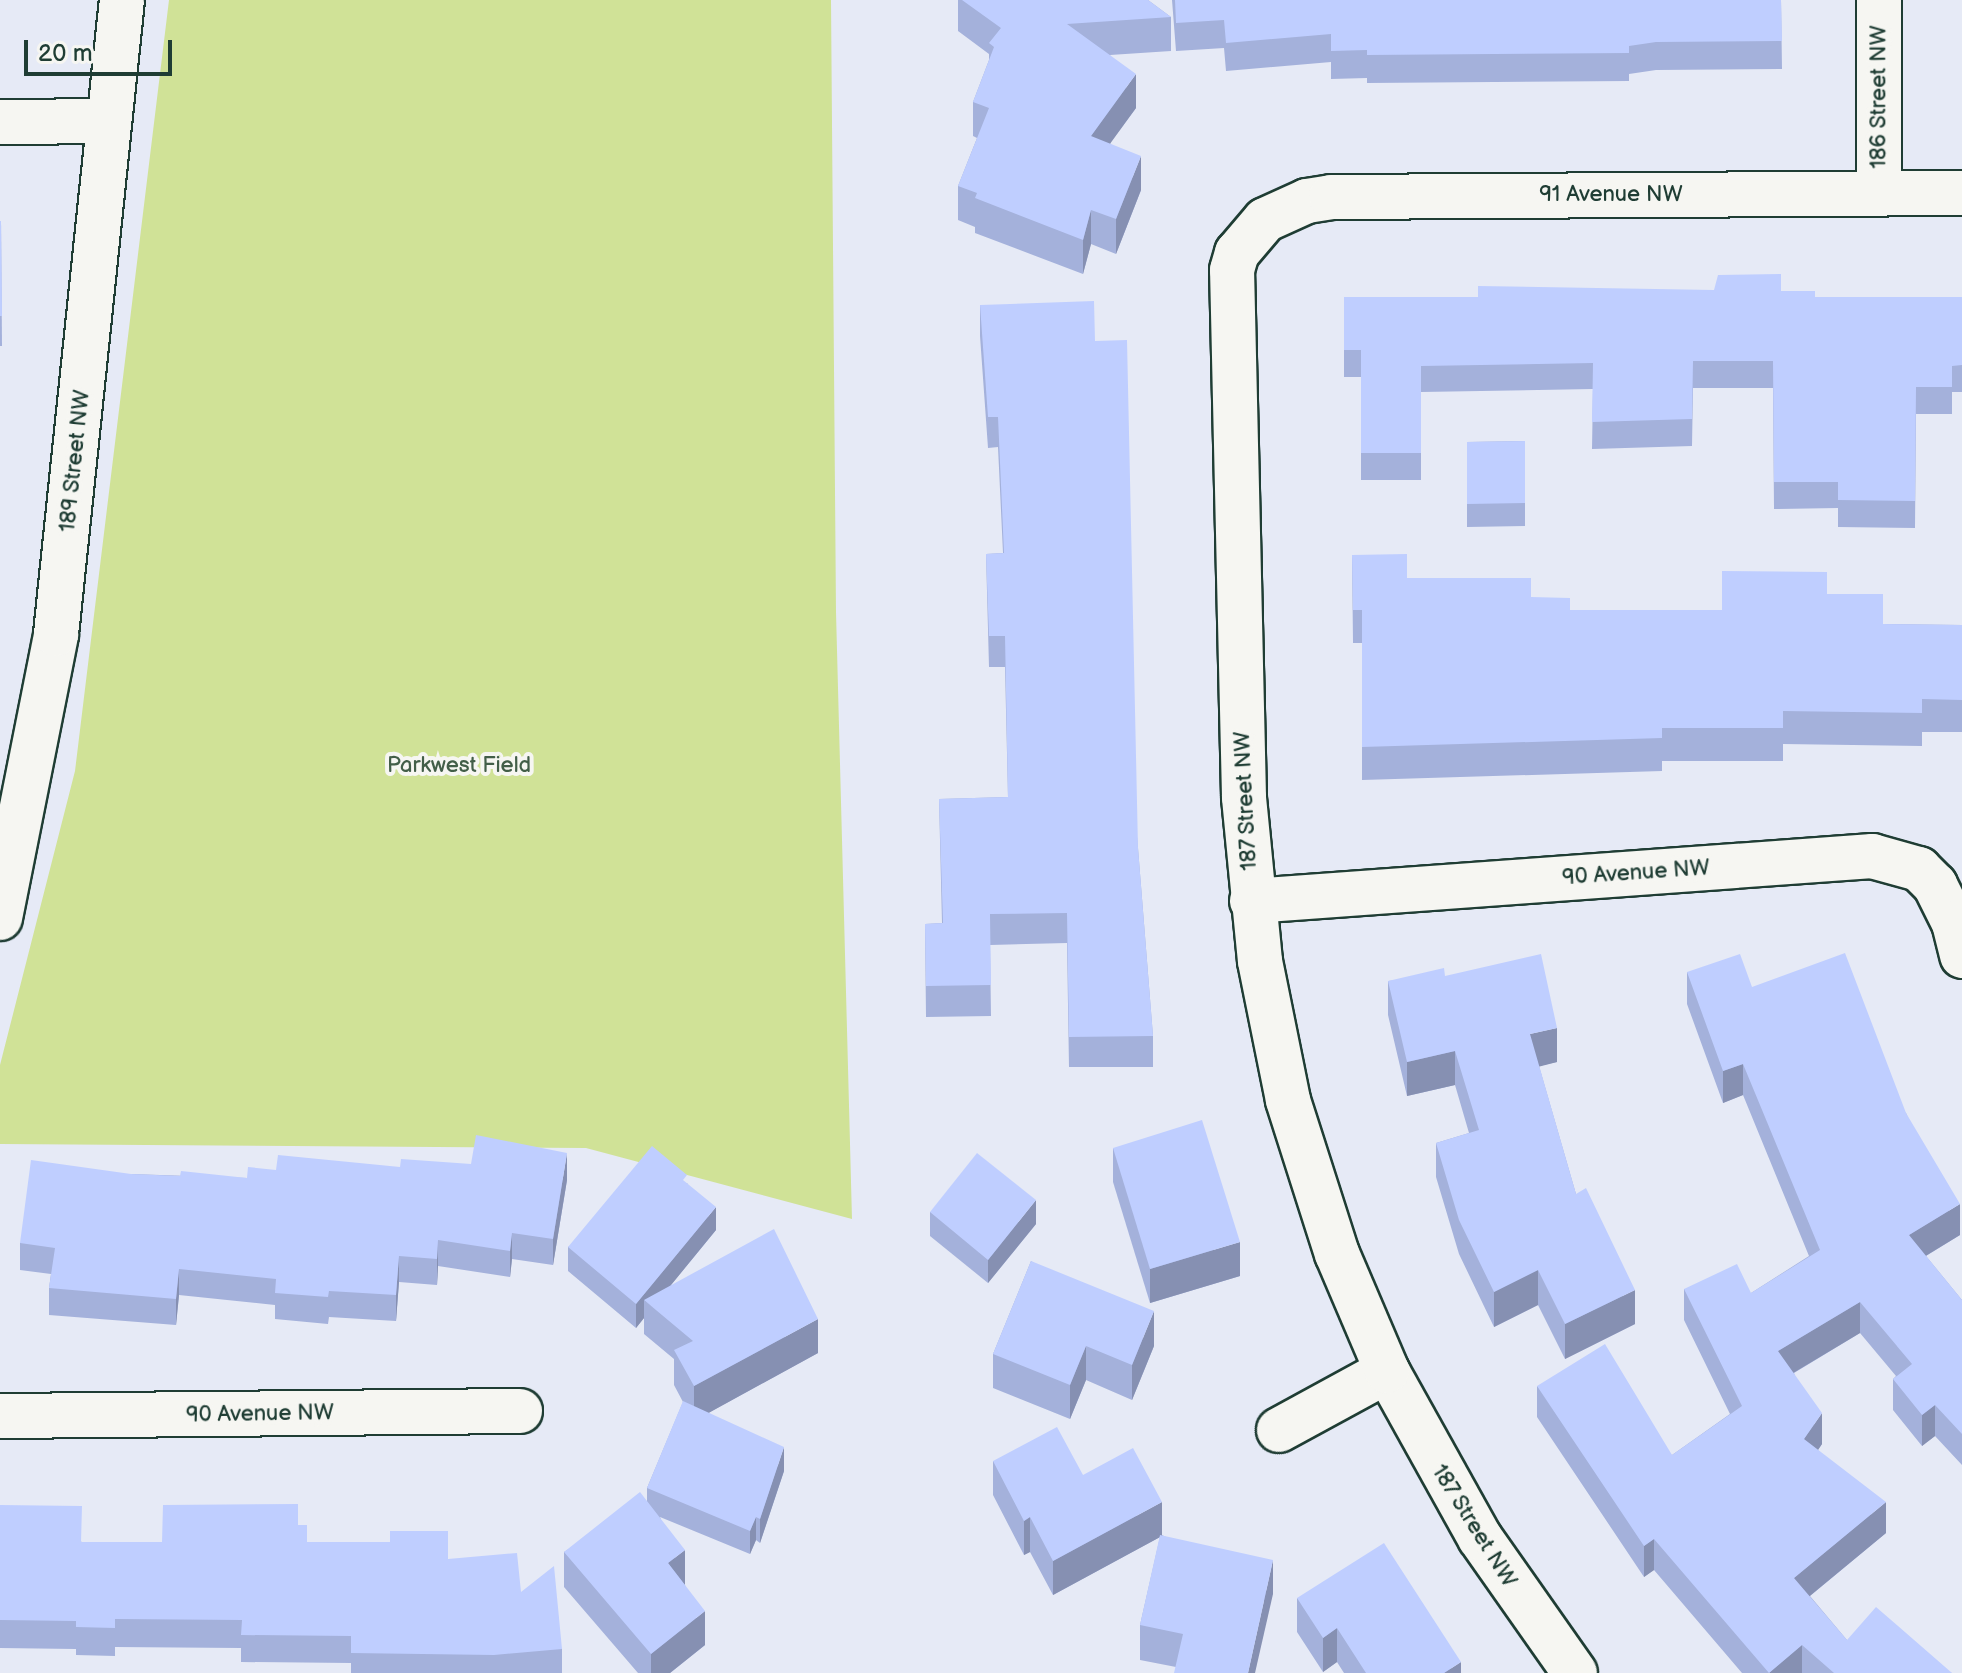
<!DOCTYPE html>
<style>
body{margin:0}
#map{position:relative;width:1962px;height:1673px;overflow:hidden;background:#e6eaf6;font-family:"Balsamiq Sans",sans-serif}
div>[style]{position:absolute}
.green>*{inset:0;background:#d0e297}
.roads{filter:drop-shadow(2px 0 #1f3d34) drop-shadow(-2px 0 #1f3d34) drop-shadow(0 2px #1f3d34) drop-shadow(0 -2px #1f3d34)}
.minor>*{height:44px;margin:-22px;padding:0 22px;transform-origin:22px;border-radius:22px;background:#f6f6f2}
.wall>*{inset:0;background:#a4b1db}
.shaded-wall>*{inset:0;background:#8690b2}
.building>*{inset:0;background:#bfceff}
span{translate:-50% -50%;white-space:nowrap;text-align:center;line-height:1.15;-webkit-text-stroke:8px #f6f6f2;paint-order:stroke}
.street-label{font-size:22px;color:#1f3d34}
.park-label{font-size:22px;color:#425e48}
.scale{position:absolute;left:24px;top:40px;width:148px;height:36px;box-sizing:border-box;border:4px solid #1f3d34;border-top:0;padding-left:10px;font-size:24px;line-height:28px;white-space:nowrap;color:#1f3d34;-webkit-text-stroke:6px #f6f6f2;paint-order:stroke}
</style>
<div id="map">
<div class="green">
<i style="clip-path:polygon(169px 0,831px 0,836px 612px,852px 1219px,586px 1148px,0 1144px,0 1065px,75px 771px)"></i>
</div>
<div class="roads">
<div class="minor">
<i style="left:1879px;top:0;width:193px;rotate:90deg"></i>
<i style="left:0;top:122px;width:109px;rotate:-0.5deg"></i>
<i style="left:1252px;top:901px;width:622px;rotate:-4.15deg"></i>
<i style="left:1872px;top:856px;width:49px;rotate:15.5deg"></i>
<i style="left:1919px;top:869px;width:23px;rotate:45deg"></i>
<i style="left:1935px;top:885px;width:42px;rotate:63.4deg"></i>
<i style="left:1954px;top:923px;width:34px;rotate:76deg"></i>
<i style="left:0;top:918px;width:289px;rotate:-78.8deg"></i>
<i style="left:56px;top:634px;width:637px;rotate:-84.06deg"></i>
<i style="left:0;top:1416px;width:520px;rotate:-0.55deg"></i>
<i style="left:1279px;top:1430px;width:123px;rotate:-28.6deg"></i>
<i style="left:1575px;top:1673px;width:165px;rotate:-125.1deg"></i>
<i style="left:1480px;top:1538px;width:191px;rotate:-119.1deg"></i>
<i style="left:1387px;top:1371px;width:127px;rotate:-113.1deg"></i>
<i style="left:1337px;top:1254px;width:162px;rotate:-107.7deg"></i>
<i style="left:1288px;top:1100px;width:142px;rotate:-101.4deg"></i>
<i style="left:1260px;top:961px;width:165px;rotate:-95.6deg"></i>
<i style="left:1244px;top:797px;width:527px;rotate:-91.3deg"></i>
<i style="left:1232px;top:270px;width:18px;rotate:-74deg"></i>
<i style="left:1237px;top:253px;width:43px;rotate:-49.7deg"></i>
<i style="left:1265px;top:220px;width:46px;rotate:-24.3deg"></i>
<i style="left:1307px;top:201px;width:24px;rotate:-9deg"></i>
<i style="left:1331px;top:197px;width:631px;rotate:-0.36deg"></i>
</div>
</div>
<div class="wall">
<i style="clip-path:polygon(958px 0,1148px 0,1171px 17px,1171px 51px,1110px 55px,1136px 108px,1110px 143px,1141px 190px,1116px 254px,1091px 244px,1083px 274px,975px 233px,975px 227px,958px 220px,958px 186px,977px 138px,973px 136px,973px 102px,989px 60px,989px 54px,958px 31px)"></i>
<i style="clip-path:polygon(1172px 0,1781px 0,1782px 69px,1656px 70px,1629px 74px,1629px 81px,1367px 83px,1367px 78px,1331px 79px,1331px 62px,1226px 71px,1224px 48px,1176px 51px)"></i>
<i style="clip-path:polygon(0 221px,1px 221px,2px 346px,0 346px)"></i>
<i style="clip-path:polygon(1781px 291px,1815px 297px,1962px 297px,1962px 392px,1952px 392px,1952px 414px,1916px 414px,1915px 528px,1838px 527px,1838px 508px,1774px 509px,1773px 388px,1693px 388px,1692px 446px,1592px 449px,1593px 389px,1421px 392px,1421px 480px,1361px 480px,1361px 377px,1344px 377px,1344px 297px,1478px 297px)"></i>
<i style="clip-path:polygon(980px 305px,1095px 341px,1138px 848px,1153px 1036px,1153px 1067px,1069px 1067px,1067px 943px,990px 945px,991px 1016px,926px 1017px,925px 924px,942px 923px,939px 799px,1008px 797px,1005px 667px,989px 667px,986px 554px,1003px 553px,998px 447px,988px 448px,980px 336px)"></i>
<i style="clip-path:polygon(1525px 441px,1525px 526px,1467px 527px,1467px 442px)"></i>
<i style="clip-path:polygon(1352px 555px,1407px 578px,1531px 597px,1570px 610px,1722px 610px,1827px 594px,1883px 624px,1962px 625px,1962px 732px,1922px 732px,1922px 746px,1783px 744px,1783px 761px,1662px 761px,1662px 771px,1362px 780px,1362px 643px,1353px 643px)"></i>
<i style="clip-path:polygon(1687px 972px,1752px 987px,1906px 1113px,1960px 1235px,1926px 1256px,1962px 1300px,1962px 1465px,1935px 1436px,1922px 1446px,1893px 1410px,1893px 1379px,1896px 1376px,1860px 1333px,1794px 1373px,1822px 1444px,1818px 1450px,1886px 1533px,1810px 1596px,1847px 1640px,1952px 1673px,1742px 1673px,1654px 1570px,1644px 1577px,1537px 1417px,1537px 1386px,1672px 1455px,1730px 1414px,1684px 1320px,1684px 1289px,1751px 1293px,1809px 1256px,1743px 1095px,1723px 1103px,1687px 1004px)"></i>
<i style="clip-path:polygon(1445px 976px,1557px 1062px,1539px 1066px,1576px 1194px,1635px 1324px,1565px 1359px,1538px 1305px,1494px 1327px,1459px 1254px,1436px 1177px,1436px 1143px,1469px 1133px,1455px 1085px,1407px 1096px,1388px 1015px,1388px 981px)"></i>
<i style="clip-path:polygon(1113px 1148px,1240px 1276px,1150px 1303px,1113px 1182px)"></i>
<i style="clip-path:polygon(400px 1167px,567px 1180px,553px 1265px,512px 1259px,510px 1277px,438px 1266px,437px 1285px,399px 1282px,396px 1321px,329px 1317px,328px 1324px,275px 1319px,275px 1305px,179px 1295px,176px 1325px,49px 1315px,49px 1288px,51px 1274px,20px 1270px,20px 1243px,131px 1174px,247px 1178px,276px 1170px)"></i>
<i style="clip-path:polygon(687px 1183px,716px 1230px,671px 1285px,818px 1353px,708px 1413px,784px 1471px,760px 1543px,756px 1540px,750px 1554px,660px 1517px,685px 1585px,705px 1645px,670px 1673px,638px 1673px,564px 1587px,564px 1552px,647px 1501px,647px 1488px,683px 1402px,674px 1385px,674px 1359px,644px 1334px,644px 1318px,636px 1328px,568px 1271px,568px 1247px)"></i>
<i style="clip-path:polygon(930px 1212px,1036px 1224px,988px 1283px,930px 1236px)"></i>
<i style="clip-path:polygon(1031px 1261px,1154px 1346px,1132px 1400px,1086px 1380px,1070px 1419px,993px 1388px,993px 1354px)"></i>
<i style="clip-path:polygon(993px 1461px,1083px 1475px,1162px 1535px,1273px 1594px,1176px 1667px,1140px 1660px,1140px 1625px,1160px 1537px,1053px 1595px,1030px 1552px,1024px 1555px,993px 1495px)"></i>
<i style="clip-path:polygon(0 1505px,82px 1542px,162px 1542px,298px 1525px,307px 1542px,448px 1559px,521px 1592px,562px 1649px,562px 1673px,351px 1673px,351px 1663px,241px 1662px,241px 1648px,115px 1647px,115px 1656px,76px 1655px,76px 1649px,0 1648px)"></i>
<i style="clip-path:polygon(1297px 1598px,1461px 1673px,1344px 1673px,1337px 1662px,1323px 1672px,1297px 1632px)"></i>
</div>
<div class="shaded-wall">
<i style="clip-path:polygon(1136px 74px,1136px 108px,1091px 170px,1091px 136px)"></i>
<i style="clip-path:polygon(1141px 156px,1141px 190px,1116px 254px,1116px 219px)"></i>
<i style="clip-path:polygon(1091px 210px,1091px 244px,1083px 274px,1083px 240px)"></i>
<i style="clip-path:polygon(1557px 1028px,1557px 1062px,1530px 1069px,1530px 1034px)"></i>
<i style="clip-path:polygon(1455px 1051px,1455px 1085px,1407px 1096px,1407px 1062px)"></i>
<i style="clip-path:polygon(1743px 1064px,1743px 1095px,1723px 1103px,1723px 1071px)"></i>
<i style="clip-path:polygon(567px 1153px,567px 1180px,553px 1265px,553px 1239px)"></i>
<i style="clip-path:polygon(1036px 1200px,1036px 1224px,988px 1283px,988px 1260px)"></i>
<i style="clip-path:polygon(1960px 1204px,1960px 1235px,1909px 1266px,1909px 1235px)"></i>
<i style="clip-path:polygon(716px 1207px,716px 1230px,653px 1307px,644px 1300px,644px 1318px,636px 1328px,636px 1304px)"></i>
<i style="clip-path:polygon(512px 1233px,512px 1259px,510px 1277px,510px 1251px)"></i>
<i style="clip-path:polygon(438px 1240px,438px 1266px,437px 1285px,437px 1259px)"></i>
<i style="clip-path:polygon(1240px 1242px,1240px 1276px,1150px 1303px,1150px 1269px)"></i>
<i style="clip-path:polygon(399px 1256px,399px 1282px,396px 1321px,396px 1295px)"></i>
<i style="clip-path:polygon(179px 1269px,179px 1295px,176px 1325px,176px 1299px)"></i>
<i style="clip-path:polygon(1538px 1270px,1538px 1305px,1494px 1327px,1494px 1292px)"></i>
<i style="clip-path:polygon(1635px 1290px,1635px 1324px,1565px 1359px,1565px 1324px)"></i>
<i style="clip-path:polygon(1860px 1302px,1860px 1333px,1778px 1382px,1778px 1351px)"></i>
<i style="clip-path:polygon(1154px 1311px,1154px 1346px,1132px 1400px,1132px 1365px)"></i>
<i style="clip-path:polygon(818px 1319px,818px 1353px,694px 1421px,694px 1386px)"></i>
<i style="clip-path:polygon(1086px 1346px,1086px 1380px,1070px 1419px,1070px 1385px)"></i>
<i style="clip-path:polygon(1935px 1405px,1935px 1436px,1922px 1446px,1922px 1415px)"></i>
<i style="clip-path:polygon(1822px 1413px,1822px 1444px,1804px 1470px,1804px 1439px)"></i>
<i style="clip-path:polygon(784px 1447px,784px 1471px,760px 1543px,760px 1519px)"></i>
<i style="clip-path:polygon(1162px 1502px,1162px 1536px,1053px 1595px,1053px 1561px)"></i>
<i style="clip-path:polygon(1886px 1502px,1886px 1533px,1794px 1609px,1794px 1578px)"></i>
<i style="clip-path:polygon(756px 1517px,756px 1540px,750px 1554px,750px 1531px)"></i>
<i style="clip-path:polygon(1030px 1517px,1030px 1552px,1024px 1555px,1024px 1521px)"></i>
<i style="clip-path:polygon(1654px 1539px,1654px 1570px,1644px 1577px,1644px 1546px)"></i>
<i style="clip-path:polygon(685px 1550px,685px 1585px,668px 1563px)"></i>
<i style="clip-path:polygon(1273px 1560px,1273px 1594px,1255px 1673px,1248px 1673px)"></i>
<i style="clip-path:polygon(705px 1611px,705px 1645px,670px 1673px,651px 1673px,651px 1654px)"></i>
<i style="clip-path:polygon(1337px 1628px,1337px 1662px,1323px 1672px,1323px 1638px)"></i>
<i style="clip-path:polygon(1802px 1645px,1802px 1673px,1769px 1673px)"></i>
<i style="clip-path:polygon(1461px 1662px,1461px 1673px,1444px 1673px)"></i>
</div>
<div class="building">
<i style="clip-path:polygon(962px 0,1148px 0,1171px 17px,1067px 24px,1136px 74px,1091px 136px,1141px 156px,1116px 219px,1091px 210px,1083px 240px,975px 198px,977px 193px,958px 186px,989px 108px,973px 102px,994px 47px,989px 43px,1001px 28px)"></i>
<i style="clip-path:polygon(1175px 0,1781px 0,1782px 41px,1656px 42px,1629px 46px,1629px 53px,1367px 55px,1367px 50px,1331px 51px,1331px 34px,1226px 43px,1224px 20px,1176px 23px)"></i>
<i style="clip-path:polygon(0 221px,1px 221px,2px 316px,0 316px)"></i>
<i style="clip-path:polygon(1781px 274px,1781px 291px,1815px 291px,1815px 297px,1962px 297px,1962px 365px,1952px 366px,1952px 387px,1916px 387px,1915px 501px,1838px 500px,1838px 482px,1774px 482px,1773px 361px,1693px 361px,1692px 419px,1592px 422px,1593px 363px,1421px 366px,1421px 453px,1361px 453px,1361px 350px,1344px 350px,1344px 297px,1478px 297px,1478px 286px,1714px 290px,1718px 275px)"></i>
<i style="clip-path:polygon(1094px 301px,1095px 341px,1127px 340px,1138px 848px,1153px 1036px,1069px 1037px,1067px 913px,990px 914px,991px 985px,926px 986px,925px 924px,943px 923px,939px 799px,1008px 797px,1005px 636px,989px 636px,986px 554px,1004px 553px,998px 417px,988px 417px,980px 305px)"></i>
<i style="clip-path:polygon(1525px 441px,1525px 503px,1467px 504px,1467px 442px)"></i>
<i style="clip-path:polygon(1407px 554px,1407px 578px,1531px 578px,1531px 597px,1570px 598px,1570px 610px,1722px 610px,1722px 571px,1827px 572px,1827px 594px,1883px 594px,1883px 624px,1962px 625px,1962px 700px,1922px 699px,1922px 713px,1783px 711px,1783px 728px,1662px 728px,1662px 738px,1362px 747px,1362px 610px,1353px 610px,1352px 555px)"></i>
<i style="clip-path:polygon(1845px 953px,1906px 1113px,1960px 1204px,1909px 1235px,1962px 1300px,1962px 1434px,1935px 1405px,1922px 1415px,1893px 1379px,1912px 1364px,1860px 1302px,1778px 1351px,1822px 1413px,1804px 1439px,1886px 1502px,1794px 1578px,1847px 1640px,1876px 1607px,1952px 1673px,1834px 1673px,1802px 1645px,1769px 1673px,1654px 1539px,1644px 1546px,1537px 1386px,1605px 1344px,1672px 1455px,1742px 1406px,1684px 1289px,1737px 1264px,1751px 1293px,1820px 1250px,1743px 1064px,1723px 1071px,1687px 972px,1740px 954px,1752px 987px)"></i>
<i style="clip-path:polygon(1541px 954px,1557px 1028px,1530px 1034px,1576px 1194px,1586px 1188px,1635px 1290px,1565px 1324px,1538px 1270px,1494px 1292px,1459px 1220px,1436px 1143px,1479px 1130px,1455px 1051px,1407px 1062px,1388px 981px,1444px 968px,1445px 976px)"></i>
<i style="clip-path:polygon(1202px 1120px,1240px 1242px,1150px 1269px,1113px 1148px)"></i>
<i style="clip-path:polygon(476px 1135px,567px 1153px,553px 1239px,512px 1233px,510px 1251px,438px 1240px,437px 1259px,399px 1256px,396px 1295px,329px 1291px,328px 1297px,275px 1293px,276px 1279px,179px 1269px,176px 1299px,49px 1288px,55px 1248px,20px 1243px,31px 1160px,131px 1174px,180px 1176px,181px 1171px,247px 1178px,248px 1167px,276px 1170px,278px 1155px,400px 1167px,401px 1159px,471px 1164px)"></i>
<i style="clip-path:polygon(652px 1146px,687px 1175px,683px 1180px,716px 1207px,636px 1304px,568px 1247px)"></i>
<i style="clip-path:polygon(977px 1153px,1036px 1200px,988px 1260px,930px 1212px)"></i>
<i style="clip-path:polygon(774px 1229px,818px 1319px,694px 1386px,674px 1350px,693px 1341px,644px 1300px)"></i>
<i style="clip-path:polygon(1031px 1261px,1154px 1311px,1132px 1365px,1086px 1346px,1070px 1385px,993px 1354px)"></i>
<i style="clip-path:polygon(683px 1401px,784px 1447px,760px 1519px,756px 1517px,750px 1531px,647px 1488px)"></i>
<i style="clip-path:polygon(1057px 1427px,1083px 1475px,1133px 1448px,1162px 1502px,1053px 1561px,1030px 1517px,1024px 1521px,993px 1461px)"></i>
<i style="clip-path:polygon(640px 1492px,685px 1550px,668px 1563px,705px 1611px,651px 1654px,564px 1552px)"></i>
<i style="clip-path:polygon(298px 1504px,298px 1525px,307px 1525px,307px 1542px,390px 1542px,390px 1531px,448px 1531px,448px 1559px,517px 1553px,521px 1592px,554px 1566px,562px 1649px,494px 1655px,351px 1653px,351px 1636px,241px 1635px,242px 1620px,115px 1619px,115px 1628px,76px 1627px,76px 1621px,0 1620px,0 1505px,82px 1506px,81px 1542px,162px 1542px,163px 1505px)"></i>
<i style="clip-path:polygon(1160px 1535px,1273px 1560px,1248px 1673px,1174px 1673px,1183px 1634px,1140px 1625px)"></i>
<i style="clip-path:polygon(1384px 1543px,1461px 1662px,1444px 1673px,1366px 1673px,1337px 1628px,1323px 1638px,1297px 1598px)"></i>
</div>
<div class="street-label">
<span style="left:1879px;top:97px;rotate:-90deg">186 Street NW</span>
<span style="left:1611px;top:195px">91 Avenue NW</span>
<span style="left:75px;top:461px;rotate:-84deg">189 Street NW</span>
<span style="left:1246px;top:801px;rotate:-93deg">187 Street NW</span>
<span style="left:1636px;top:873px;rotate:-4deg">90 Avenue NW</span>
<span style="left:260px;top:1414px;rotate:-1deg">90 Avenue NW</span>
<span style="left:1474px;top:1526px;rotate:58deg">187 Street NW</span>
</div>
<div class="park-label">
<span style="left:459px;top:766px">Parkwest Field</span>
</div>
<div class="scale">20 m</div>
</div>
